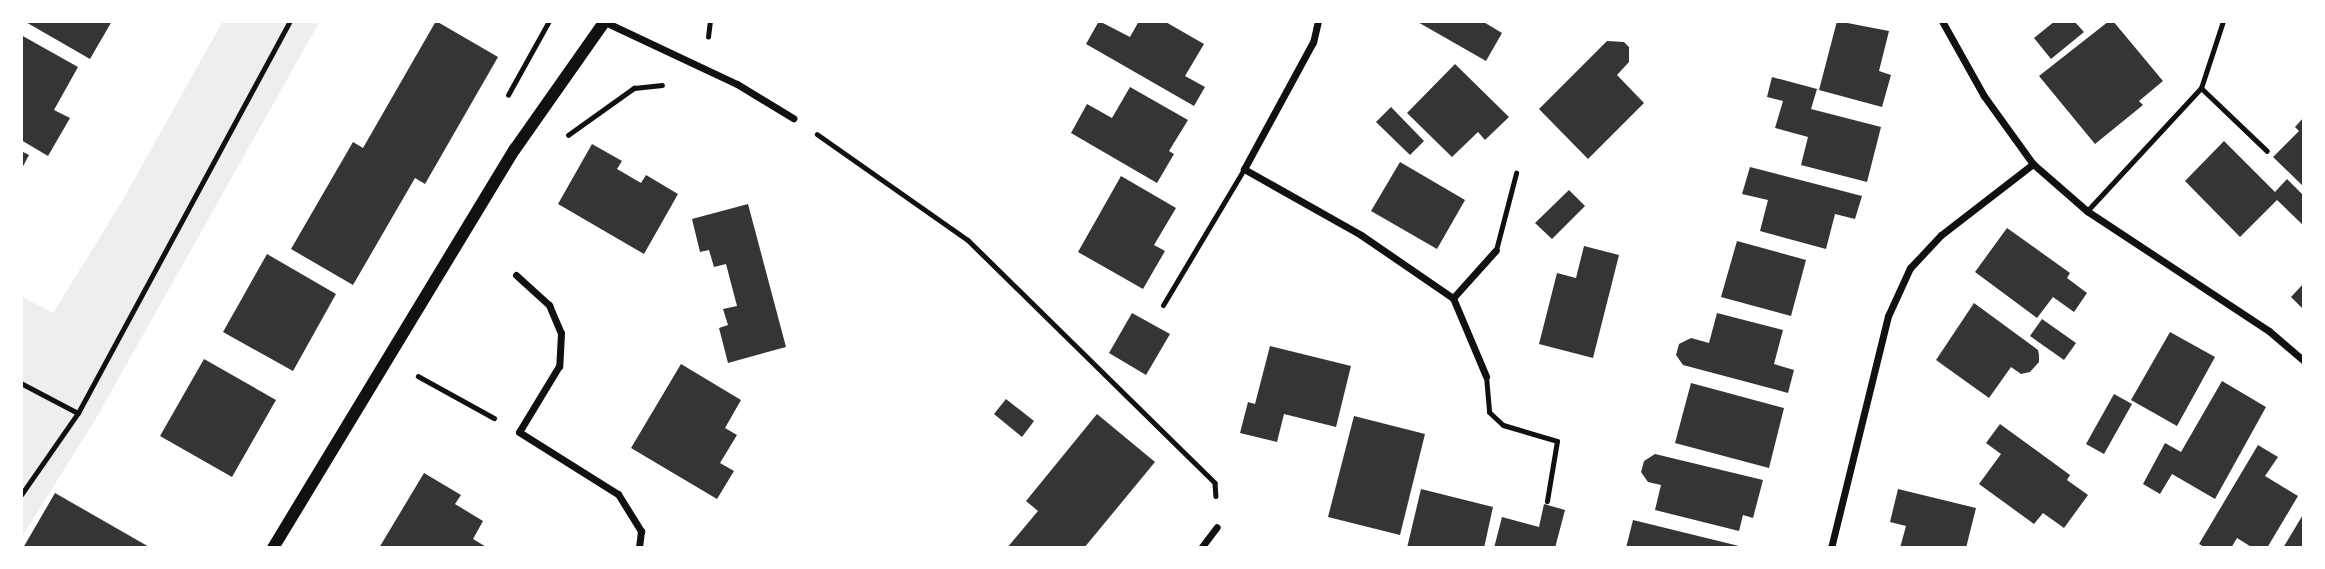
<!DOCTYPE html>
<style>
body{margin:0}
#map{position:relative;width:2325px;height:569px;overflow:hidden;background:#fff;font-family:Cabin,sans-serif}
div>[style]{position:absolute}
.green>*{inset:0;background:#eee}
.building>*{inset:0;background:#353535}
.path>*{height:4.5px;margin:-2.25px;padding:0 2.25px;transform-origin:2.25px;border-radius:2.25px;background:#111}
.service>*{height:5px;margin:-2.5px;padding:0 2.5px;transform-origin:2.5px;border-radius:2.5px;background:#111}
.minor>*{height:7px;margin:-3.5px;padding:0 3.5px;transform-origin:3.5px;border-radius:3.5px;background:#111}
.tertiary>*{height:12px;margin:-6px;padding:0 6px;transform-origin:6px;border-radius:6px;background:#111}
span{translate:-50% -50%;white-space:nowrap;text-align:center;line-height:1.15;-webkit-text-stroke:7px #fff;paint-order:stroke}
.frame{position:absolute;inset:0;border:23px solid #fff;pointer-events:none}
</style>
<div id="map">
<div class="green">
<i style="clip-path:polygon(223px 21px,320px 21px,94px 422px,21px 538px,21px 366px,24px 362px,21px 360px,21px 296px,53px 313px,121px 203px)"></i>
</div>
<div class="building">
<i style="clip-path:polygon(24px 21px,112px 21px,90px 59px)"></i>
<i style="clip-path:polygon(436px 21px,498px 57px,425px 184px,415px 178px,353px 285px,291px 249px,353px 142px,363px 148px)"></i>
<i style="clip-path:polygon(1099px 21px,1130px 37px,1139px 21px,1164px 21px,1204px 44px,1185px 76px,1205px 87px,1194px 106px,1086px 44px)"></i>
<i style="clip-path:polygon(1416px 21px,1482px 21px,1502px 33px,1486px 61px)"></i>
<i style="clip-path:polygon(1837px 21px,1889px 31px,1879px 71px,1891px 75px,1882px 107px,1819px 90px)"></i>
<i style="clip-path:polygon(2055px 21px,2074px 21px,2084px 32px,2051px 59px,2034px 38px)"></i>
<i style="clip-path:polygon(2109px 21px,2113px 21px,2163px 81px,2139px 101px,2143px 105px,2095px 144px,2039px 76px)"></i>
<i style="clip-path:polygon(21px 35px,78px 67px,54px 110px,70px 118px,48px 156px,21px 140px)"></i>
<i style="clip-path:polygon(1607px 41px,1624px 42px,1629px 47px,1629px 62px,1617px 75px,1644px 103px,1588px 159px,1539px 109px)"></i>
<i style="clip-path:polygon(1455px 64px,1509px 117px,1485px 140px,1478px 132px,1452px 157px,1407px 113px)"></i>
<i style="clip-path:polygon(1772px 77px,1817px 89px,1811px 109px,1881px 127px,1867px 182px,1801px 165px,1808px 137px,1775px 128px,1783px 101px,1767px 97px)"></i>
<i style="clip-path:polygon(1130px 87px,1188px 120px,1169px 151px,1174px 154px,1157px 183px,1071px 133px,1087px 104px,1112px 118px)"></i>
<i style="clip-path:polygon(1391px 107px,1424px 141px,1410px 155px,1376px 122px)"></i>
<i style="clip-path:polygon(2304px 117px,2304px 187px,2273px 157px,2299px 131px,2295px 127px)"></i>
<i style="clip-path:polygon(2224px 141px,2275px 192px,2287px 179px,2304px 196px,2304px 226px,2277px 200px,2240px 237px,2185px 181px)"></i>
<i style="clip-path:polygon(592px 144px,622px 161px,617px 169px,641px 183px,646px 175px,678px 194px,644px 254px,558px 204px)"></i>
<i style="clip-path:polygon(21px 151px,29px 155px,21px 170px)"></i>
<i style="clip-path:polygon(1400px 162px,1465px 200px,1437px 249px,1371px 211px)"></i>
<i style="clip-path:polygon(1750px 167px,1862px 196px,1855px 219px,1835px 214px,1826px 249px,1760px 231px,1768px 200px,1742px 194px)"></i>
<i style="clip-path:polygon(1121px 176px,1176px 208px,1154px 245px,1165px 251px,1143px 289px,1078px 252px)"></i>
<i style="clip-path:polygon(1569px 190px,1585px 206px,1552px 239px,1535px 223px)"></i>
<i style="clip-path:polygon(748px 204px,786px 347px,728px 363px,719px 328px,728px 325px,723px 309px,737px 306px,726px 264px,714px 267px,709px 250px,700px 252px,692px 219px)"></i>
<i style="clip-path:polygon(2007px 228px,2070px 273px,2067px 278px,2087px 293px,2074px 312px,2053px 297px,2037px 318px,1975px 272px)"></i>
<i style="clip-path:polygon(1737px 241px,1806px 260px,1791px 316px,1721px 297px)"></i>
<i style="clip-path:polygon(1584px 246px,1619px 255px,1593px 358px,1539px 344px,1557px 273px,1576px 278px)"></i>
<i style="clip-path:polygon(267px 254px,336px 294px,293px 371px,223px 332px)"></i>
<i style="clip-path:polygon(2304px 283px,2304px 310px,2291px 297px)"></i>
<i style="clip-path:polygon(1974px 303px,2038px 350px,2039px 355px,2039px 362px,2030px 372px,2021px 374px,2011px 367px,1989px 398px,1936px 360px)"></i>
<i style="clip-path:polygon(1132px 313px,1170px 334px,1146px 375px,1109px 353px)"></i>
<i style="clip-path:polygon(1717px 313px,1783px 330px,1774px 364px,1794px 370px,1788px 393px,1683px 365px,1676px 355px,1679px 344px,1691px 338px,1709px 343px)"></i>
<i style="clip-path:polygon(2042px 319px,2076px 343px,2064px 360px,2030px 336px)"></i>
<i style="clip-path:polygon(2170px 332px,2215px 357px,2177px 426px,2131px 400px)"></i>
<i style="clip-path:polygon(1270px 346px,1351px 366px,1336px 427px,1284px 414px,1277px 442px,1240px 433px,1248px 402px,1255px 404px)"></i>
<i style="clip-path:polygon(204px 359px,276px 400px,232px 477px,160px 436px)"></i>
<i style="clip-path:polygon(681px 364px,741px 400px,725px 428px,737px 435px,720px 463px,734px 471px,717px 499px,631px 448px)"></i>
<i style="clip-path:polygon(2222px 381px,2266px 407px,2215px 499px,2172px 474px,2160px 494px,2143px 484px,2165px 443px,2181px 452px)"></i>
<i style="clip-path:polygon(1691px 383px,1784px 408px,1769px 468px,1675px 443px)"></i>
<i style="clip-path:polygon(2114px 394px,2132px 404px,2104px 454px,2086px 444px)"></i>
<i style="clip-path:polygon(1006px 399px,1034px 421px,1022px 437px,994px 414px)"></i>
<i style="clip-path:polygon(1097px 414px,1155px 462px,1084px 548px,1007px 548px,1038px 511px,1026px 501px)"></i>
<i style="clip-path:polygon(1354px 416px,1425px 434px,1400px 535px,1328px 517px)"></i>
<i style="clip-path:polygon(2000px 424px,2070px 475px,2067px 480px,2088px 495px,2064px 528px,2043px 513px,2034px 524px,1979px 484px,2001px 454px,1986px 443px)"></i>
<i style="clip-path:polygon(2258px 445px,2278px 457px,2265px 476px,2298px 496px,2267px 548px,2253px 548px,2237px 538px,2231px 548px,2206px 548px,2199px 544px)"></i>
<i style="clip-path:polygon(1655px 454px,1763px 480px,1753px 518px,1743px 515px,1739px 531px,1655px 510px,1661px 485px,1648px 482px,1641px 472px,1644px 461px)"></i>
<i style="clip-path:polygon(424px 473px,461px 495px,455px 504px,483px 521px,473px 539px,488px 548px,379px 548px)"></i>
<i style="clip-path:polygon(1421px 489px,1493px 507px,1484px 548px,1407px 548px)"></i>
<i style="clip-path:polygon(1898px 489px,1976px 508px,1966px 548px,1900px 548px,1906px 526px,1890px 522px)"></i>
<i style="clip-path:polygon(55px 493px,151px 548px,23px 548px)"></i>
<i style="clip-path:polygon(1544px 504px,1565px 510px,1555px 548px,1494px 548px,1502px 517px,1539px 527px)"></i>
<i style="clip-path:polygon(2304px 513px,2304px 548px,2283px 548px)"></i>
<i style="clip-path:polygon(1633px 520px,1743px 547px,1743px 548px,1626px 548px)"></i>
</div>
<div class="path">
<i style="left:708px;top:37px;width:16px;rotate:-83deg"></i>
<i style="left:508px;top:95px;width:85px;rotate:-61deg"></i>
<i style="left:817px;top:134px;width:184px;rotate:35.1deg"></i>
<i style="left:968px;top:240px;width:346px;rotate:44.5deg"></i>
<i style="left:1215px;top:483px;width:13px;rotate:86deg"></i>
<i style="left:568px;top:135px;width:81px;rotate:-35.5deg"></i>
<i style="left:634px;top:88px;width:28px;rotate:-6deg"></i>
<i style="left:418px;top:376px;width:87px;rotate:28.9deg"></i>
<i style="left:21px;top:383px;width:64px;rotate:27.8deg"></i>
<i style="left:21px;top:495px;width:100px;rotate:-55.2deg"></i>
<i style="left:78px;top:413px;width:446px;rotate:-61.6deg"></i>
</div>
<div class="service">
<i style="left:2201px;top:88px;width:91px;rotate:43.7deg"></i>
<i style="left:2087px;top:211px;width:168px;rotate:-47.2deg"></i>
<i style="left:2201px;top:88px;width:71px;rotate:-71.8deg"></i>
<i style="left:1496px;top:250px;width:80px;rotate:-75.4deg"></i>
<i style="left:1163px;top:305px;width:158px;rotate:-59.2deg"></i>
<i style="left:1486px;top:376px;width:36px;rotate:85deg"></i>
<i style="left:1489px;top:412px;width:19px;rotate:43deg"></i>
<i style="left:1503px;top:425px;width:56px;rotate:16.5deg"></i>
<i style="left:1557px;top:441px;width:61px;rotate:99.5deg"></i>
</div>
<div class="minor">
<i style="left:1318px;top:21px;width:22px;rotate:103deg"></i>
<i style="left:1313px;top:42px;width:145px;rotate:118.5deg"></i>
<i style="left:1244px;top:169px;width:134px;rotate:29.4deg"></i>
<i style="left:1361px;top:235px;width:112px;rotate:34.4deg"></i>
<i style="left:1453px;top:298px;width:85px;rotate:67.1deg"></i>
<i style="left:1942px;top:21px;width:86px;rotate:60.8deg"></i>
<i style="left:1984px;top:96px;width:84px;rotate:54.2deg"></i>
<i style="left:2033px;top:164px;width:72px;rotate:41deg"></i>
<i style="left:2087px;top:211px;width:218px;rotate:33.4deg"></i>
<i style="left:2269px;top:331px;width:46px;rotate:40.6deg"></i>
<i style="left:605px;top:22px;width:146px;rotate:25.2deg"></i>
<i style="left:737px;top:84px;width:66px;rotate:31.3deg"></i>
<i style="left:516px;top:275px;width:45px;rotate:42.3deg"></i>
<i style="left:549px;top:305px;width:30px;rotate:67deg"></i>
<i style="left:561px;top:333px;width:33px;rotate:93deg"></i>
<i style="left:559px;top:366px;width:77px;rotate:121.2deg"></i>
<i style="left:519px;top:432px;width:117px;rotate:32.1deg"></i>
<i style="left:618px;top:494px;width:44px;rotate:58.1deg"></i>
<i style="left:641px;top:531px;width:17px;rotate:97deg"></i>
<i style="left:1453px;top:298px;width:64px;rotate:-48.1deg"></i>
<i style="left:1201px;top:548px;width:26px;rotate:-53deg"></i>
<i style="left:1831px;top:548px;width:239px;rotate:-76.2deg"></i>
<i style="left:1888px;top:316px;width:53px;rotate:-65.4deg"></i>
<i style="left:1910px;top:268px;width:45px;rotate:-46.8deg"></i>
<i style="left:1941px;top:235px;width:116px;rotate:-37.7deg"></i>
</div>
<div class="tertiary">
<i style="left:273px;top:548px;width:467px;rotate:-58.8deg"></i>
<i style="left:515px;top:149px;width:156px;rotate:-54.9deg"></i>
</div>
<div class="frame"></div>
</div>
